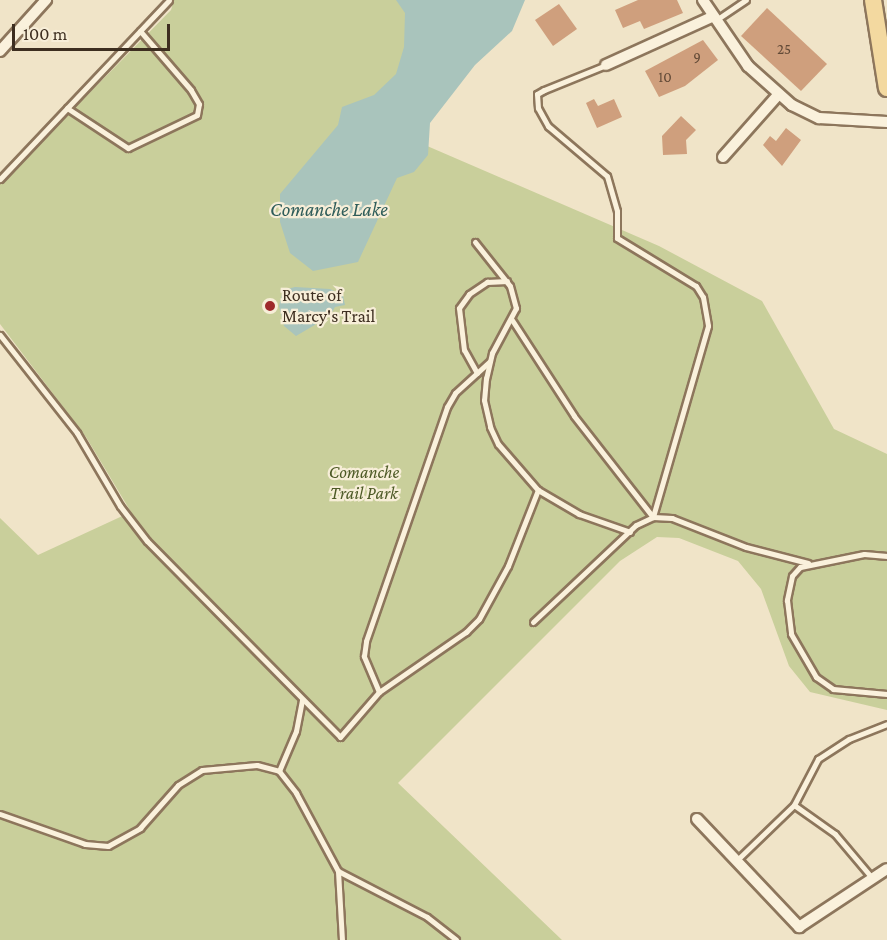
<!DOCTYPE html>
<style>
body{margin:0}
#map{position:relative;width:887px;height:940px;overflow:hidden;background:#f0e4c8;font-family:"Crimson Pro",serif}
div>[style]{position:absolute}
.green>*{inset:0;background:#c9cf9b}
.water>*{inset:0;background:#a9c4bc}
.building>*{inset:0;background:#cf9f7d}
.roads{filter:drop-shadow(2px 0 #8d765c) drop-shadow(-2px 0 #8d765c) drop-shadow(0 2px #8d765c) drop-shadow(0 -2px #8d765c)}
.service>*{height:5px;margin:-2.5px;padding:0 2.5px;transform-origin:2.5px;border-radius:2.5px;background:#faf1dc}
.minor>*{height:10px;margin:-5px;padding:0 5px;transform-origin:5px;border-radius:5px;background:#faf1dc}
.primary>*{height:16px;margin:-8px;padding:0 8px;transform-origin:8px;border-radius:8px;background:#f3d9a0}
.dots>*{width:16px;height:16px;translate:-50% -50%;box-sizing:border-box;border:3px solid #f7eed8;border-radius:50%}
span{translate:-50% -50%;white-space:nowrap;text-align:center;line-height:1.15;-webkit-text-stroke:4.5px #f7eed8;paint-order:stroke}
.number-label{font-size:15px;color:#624a37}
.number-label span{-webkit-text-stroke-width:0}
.poi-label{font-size:18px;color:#3d2e20}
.left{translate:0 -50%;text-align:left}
.park-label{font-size:18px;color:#4d5a26;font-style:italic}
.water-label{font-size:20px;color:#2f5d5a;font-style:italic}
.scale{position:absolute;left:12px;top:24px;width:158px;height:27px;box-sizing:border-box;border:3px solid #3d2e20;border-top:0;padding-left:8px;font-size:18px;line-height:21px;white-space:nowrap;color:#3d2e20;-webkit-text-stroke:4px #f7eed8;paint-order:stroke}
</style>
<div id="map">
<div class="green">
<i style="clip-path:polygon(174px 0,414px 0,404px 136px,659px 246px,762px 301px,834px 429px,887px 454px,887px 710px,810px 692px,789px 666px,761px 589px,738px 561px,679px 538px,657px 537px,620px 561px,398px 783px,562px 940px,0 940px,0 518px,38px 555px,131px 512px,86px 437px,0 324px,0 184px,171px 10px)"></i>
</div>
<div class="water">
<i style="clip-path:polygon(396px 0,525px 0,512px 31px,475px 65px,430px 123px,428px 155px,414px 172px,397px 178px,358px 262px,313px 271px,290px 253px,280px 222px,280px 194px,338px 125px,342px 107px,374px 95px,396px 74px,404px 47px,405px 13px)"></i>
<i style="clip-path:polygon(295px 287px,330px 289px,343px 295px,345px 305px,335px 307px,330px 316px,296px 336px,284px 326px,279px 306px,283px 290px)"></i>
</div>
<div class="building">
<i style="clip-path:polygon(638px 0,677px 0,683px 13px,644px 29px,640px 21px,623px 28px,615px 10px)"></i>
<i style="clip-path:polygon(559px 4px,577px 29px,553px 46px,535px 20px)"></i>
<i style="clip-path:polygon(767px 8px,827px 64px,801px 91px,741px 36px)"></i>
<i style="clip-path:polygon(703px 40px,718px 60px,685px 86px,659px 97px,645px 71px)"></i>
<i style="clip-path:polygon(594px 99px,598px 106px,614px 99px,622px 117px,597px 128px,586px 103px)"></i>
<i style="clip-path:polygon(681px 116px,696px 130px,686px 140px,687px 154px,663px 155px,662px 136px)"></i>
<i style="clip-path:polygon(786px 128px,801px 140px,782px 166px,763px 145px,770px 136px,776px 141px)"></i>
</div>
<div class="roads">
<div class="service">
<i style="left:716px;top:20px;width:36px;rotate:-34deg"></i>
<i style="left:606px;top:65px;width:67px;rotate:158deg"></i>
<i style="left:544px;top:90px;width:8px;rotate:150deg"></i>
<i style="left:537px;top:94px;width:14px;rotate:86deg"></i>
<i style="left:538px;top:108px;width:21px;rotate:61deg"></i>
<i style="left:548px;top:126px;width:77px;rotate:40.3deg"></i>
<i style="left:607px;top:176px;width:36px;rotate:74deg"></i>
<i style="left:617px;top:211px;width:27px;rotate:90deg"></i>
<i style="left:617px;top:238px;width:92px;rotate:31.3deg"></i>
<i style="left:696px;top:286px;width:13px;rotate:58deg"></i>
<i style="left:703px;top:297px;width:29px;rotate:80deg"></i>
<i style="left:708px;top:326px;width:199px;rotate:106.1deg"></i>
<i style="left:67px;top:108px;width:73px;rotate:33.3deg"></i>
<i style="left:128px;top:148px;width:76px;rotate:-25.6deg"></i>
<i style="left:197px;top:115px;width:11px;rotate:-80deg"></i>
<i style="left:199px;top:104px;width:16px;rotate:-120deg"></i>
<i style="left:191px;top:90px;width:78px;rotate:-130.8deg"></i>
<i style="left:0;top:179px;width:246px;rotate:-46.6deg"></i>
<i style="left:475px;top:242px;width:56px;rotate:51.5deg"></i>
<i style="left:510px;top:286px;width:23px;rotate:75deg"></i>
<i style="left:516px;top:308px;width:51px;rotate:118.1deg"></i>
<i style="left:492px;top:353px;width:26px;rotate:103deg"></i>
<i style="left:486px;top:378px;width:22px;rotate:95deg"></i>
<i style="left:484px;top:400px;width:28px;rotate:77deg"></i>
<i style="left:490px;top:427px;width:19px;rotate:65deg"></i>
<i style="left:498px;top:444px;width:61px;rotate:49deg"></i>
<i style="left:512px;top:320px;width:114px;rotate:57.1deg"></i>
<i style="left:574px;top:416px;width:128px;rotate:52deg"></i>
<i style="left:0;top:335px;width:125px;rotate:51.8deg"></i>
<i style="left:77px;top:433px;width:85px;rotate:59.5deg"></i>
<i style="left:120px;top:506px;width:44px;rotate:52.4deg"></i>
<i style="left:147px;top:541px;width:275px;rotate:45.4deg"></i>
<i style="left:340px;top:737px;width:60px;rotate:-49.1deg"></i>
<i style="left:379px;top:692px;width:39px;rotate:-113deg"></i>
<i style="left:364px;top:656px;width:15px;rotate:-82deg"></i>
<i style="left:366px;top:641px;width:248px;rotate:-70.9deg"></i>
<i style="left:447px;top:407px;width:16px;rotate:-60deg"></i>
<i style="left:455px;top:393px;width:47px;rotate:-42.4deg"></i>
<i style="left:477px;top:373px;width:26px;rotate:-119deg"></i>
<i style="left:464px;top:350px;width:42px;rotate:-96.8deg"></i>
<i style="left:459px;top:308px;width:17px;rotate:-54deg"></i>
<i style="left:469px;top:294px;width:22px;rotate:-34deg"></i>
<i style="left:487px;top:282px;width:20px;rotate:-3deg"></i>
<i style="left:887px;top:556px;width:23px;rotate:-175deg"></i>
<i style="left:864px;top:554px;width:65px;rotate:168.5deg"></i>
<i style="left:800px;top:567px;width:12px;rotate:132deg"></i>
<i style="left:792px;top:576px;width:25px;rotate:102deg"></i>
<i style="left:787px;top:600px;width:34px;rotate:83deg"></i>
<i style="left:791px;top:634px;width:50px;rotate:59.8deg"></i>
<i style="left:816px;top:677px;width:21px;rotate:35deg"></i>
<i style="left:833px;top:689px;width:54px;rotate:5.3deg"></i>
<i style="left:533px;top:622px;width:141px;rotate:-43.3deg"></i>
<i style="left:636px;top:525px;width:19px;rotate:-25deg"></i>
<i style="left:653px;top:517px;width:19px;rotate:3deg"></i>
<i style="left:672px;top:518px;width:79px;rotate:21.4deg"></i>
<i style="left:746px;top:547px;width:64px;rotate:14.5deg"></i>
<i style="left:379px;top:692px;width:106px;rotate:-34.6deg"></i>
<i style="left:466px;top:632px;width:18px;rotate:-45deg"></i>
<i style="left:479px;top:619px;width:60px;rotate:-61.3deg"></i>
<i style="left:508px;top:566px;width:82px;rotate:-68.5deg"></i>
<i style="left:538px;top:490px;width:48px;rotate:30.3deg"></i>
<i style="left:579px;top:514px;width:54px;rotate:19.4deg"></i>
<i style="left:279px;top:771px;width:43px;rotate:-67deg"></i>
<i style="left:296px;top:731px;width:32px;rotate:-79deg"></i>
<i style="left:0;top:814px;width:90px;rotate:19.4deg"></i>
<i style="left:85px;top:844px;width:23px;rotate:5deg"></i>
<i style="left:108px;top:846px;width:37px;rotate:-29deg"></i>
<i style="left:140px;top:828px;width:57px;rotate:-48.5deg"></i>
<i style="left:178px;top:785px;width:28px;rotate:-32deg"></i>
<i style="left:202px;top:770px;width:55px;rotate:-5.2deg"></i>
<i style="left:257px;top:765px;width:23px;rotate:15deg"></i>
<i style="left:279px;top:771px;width:28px;rotate:52deg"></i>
<i style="left:296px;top:793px;width:89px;rotate:61.7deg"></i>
<i style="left:338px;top:871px;width:100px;rotate:27.3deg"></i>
<i style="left:427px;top:917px;width:37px;rotate:38deg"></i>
<i style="left:736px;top:861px;width:81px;rotate:-44deg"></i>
<i style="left:338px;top:871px;width:69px;rotate:86.7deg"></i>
<i style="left:873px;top:879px;width:59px;rotate:-130.2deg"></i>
<i style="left:835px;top:834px;width:50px;rotate:-144.7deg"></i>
<i style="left:794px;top:805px;width:52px;rotate:-62.4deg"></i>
<i style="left:818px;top:759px;width:37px;rotate:-33deg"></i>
<i style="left:849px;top:739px;width:41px;rotate:-21.5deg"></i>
</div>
<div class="minor">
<i style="left:703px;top:0;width:80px;rotate:55.7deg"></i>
<i style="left:748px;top:66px;width:59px;rotate:41.6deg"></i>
<i style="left:792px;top:105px;width:30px;rotate:26deg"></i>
<i style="left:819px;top:118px;width:68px;rotate:3.4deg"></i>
<i style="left:0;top:51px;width:69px;rotate:-48deg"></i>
<i style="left:606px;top:65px;width:116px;rotate:-24.4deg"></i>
<i style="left:723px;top:157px;width:83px;rotate:-48.4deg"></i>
<i style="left:697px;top:819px;width:149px;rotate:46.6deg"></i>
<i style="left:799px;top:927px;width:105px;rotate:-33.4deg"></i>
</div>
<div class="primary">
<i style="left:873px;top:0;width:89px;rotate:81deg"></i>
</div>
</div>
<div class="dots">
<i style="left:270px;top:306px;background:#9e2a2b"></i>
</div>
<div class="number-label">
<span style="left:784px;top:50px">25</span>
<span style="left:697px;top:58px">9</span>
<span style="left:665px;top:78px">10</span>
</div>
<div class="poi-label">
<span class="left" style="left:282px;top:306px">Route of<br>Marcy's Trail</span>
</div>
<div class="park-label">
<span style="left:364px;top:483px">Comanche<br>Trail Park</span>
</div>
<div class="water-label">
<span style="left:329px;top:209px">Comanche Lake</span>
</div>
<div class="scale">100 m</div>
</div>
